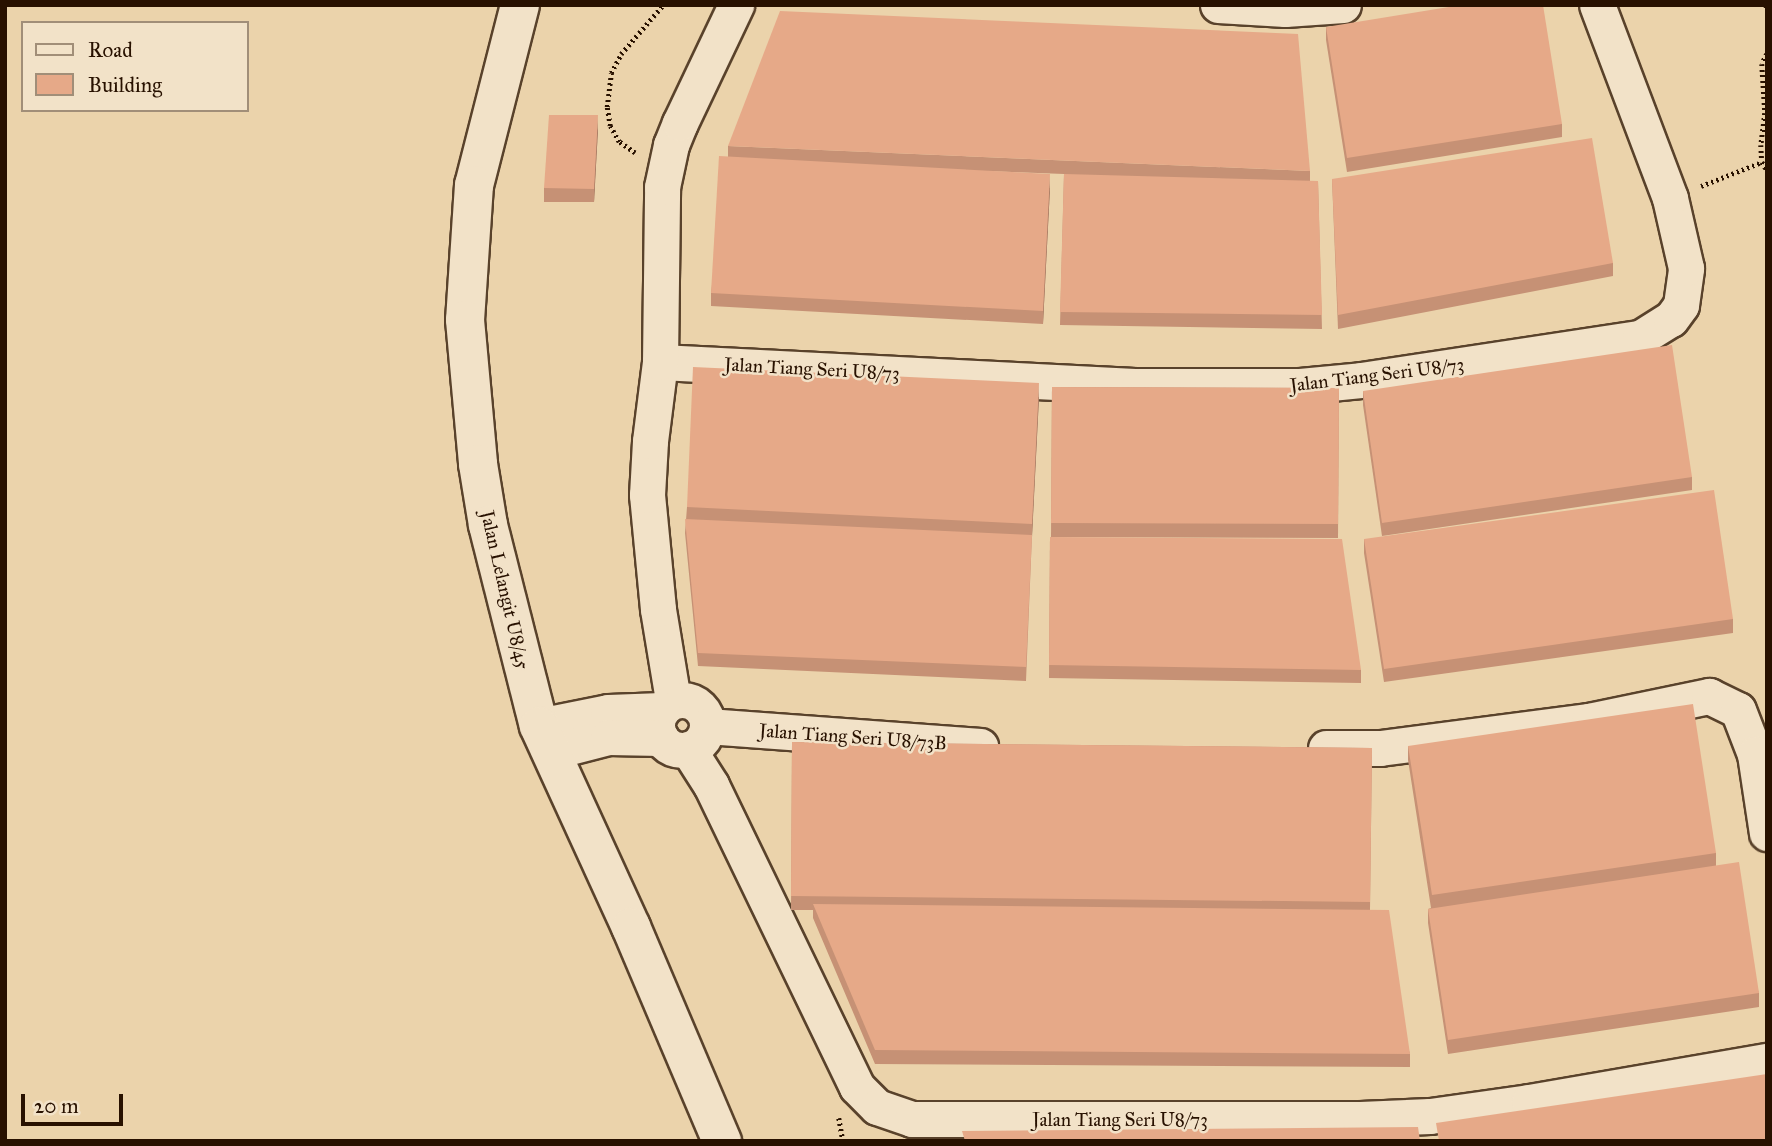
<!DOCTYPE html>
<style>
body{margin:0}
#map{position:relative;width:1772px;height:1146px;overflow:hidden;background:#ebd3ab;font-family:"IM FELL Great Primer",serif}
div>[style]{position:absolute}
.path>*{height:4.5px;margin-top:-2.25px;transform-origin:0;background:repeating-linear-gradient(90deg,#281100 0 2px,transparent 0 5.5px)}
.roads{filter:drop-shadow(2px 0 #59422b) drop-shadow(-2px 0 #59422b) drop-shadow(0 2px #59422b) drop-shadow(0 -2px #59422b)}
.minor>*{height:35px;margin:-17.5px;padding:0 17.5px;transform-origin:17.5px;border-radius:17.5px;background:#f2e2c8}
.minor>.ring{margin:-17.5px;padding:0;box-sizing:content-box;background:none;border:35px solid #f2e2c8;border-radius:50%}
.tertiary>*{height:38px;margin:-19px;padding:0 19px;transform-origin:19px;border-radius:19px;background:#f2e2c8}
.wall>*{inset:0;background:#c69175}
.shaded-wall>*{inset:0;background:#a1765f}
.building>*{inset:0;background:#e6a988}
span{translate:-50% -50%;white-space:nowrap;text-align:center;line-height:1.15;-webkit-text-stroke:5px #f2e2c8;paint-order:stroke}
.street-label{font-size:19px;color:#281100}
.frame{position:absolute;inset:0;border:7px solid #281100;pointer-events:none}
.legend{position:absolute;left:21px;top:21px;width:228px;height:91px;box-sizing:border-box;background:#f2e2c8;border:2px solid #a18e78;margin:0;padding:9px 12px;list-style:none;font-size:21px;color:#281100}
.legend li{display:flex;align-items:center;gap:14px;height:35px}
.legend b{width:35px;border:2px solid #a18e78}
.scale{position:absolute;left:21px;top:1094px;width:102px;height:32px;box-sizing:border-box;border:4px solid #281100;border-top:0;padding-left:9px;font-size:21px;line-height:24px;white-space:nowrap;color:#281100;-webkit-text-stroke:5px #f2e2c8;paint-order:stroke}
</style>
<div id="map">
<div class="path">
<i style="left:1766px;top:5px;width:4px;rotate:76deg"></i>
<i style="left:1767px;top:54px;width:11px;rotate:117deg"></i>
<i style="left:1762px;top:64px;width:49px;rotate:86.5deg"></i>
<i style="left:1765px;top:113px;width:32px;rotate:97deg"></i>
<i style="left:1761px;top:145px;width:17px;rotate:87deg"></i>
<i style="left:1762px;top:162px;width:9px;rotate:58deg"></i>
<i style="left:635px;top:153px;width:19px;rotate:-145deg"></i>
<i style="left:619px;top:142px;width:18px;rotate:-119deg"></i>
<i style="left:610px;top:126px;width:19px;rotate:-99deg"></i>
<i style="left:607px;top:107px;width:34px;rotate:-83deg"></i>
<i style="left:611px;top:73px;width:21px;rotate:-62deg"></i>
<i style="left:621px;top:54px;width:65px;rotate:-49.4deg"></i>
<i style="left:1701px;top:186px;width:66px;rotate:-21.5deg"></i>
<i style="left:839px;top:1118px;width:23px;rotate:80deg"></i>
</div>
<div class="roads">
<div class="minor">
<i style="left:1218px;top:5px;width:67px;rotate:3.4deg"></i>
<i style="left:1285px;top:9px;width:58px;rotate:-3.9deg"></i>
<i style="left:660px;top:362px;width:480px;rotate:2.9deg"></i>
<i style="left:1139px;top:386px;width:161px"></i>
<i style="left:1300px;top:386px;width:61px;rotate:-5.6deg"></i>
<i style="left:1361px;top:380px;width:282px;rotate:-8.6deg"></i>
<i style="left:1640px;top:338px;width:36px;rotate:-32deg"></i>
<i style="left:1671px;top:319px;width:17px;rotate:-54deg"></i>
<i style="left:1681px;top:305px;width:37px;rotate:-82deg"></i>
<i style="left:1686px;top:268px;width:72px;rotate:-102.9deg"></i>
<i style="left:1670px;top:198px;width:206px;rotate:-110.7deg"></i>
<i style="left:673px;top:700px;width:92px;rotate:-99.4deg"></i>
<i style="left:658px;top:609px;width:115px;rotate:-95.5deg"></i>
<i style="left:647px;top:495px;width:54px;rotate:-86.8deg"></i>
<i style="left:650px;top:441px;width:80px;rotate:-82.8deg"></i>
<i style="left:660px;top:362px;width:175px;rotate:-89.3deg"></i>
<i style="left:662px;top:187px;width:43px;rotate:-77.9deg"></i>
<i style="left:671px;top:145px;width:24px;rotate:-68deg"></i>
<i style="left:680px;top:123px;width:131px;rotate:-64.6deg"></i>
<i class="ring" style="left:657px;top:700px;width:15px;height:15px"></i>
<i style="left:539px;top:726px;width:70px;rotate:-11.5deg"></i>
<i style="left:608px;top:712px;width:54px;rotate:-2.1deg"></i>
<i style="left:707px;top:726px;width:274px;rotate:4.2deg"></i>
<i style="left:1326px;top:748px;width:54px"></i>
<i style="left:1380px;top:748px;width:211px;rotate:-7.4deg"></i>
<i style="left:1589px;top:721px;width:123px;rotate:-11.8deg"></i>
<i style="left:1709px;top:696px;width:32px;rotate:26deg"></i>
<i style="left:1738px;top:710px;width:47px;rotate:68.9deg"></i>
<i style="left:1755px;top:754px;width:80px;rotate:81.4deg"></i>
<i style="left:688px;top:749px;width:43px;rotate:57.4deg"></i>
<i style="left:711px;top:785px;width:335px;rotate:64.2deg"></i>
<i style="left:857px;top:1087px;width:28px;rotate:45deg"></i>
<i style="left:877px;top:1107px;width:37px;rotate:19deg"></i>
<i style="left:912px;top:1119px;width:448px"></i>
<i style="left:1360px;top:1119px;width:70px;rotate:-2.5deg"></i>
<i style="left:1430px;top:1116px;width:100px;rotate:-8deg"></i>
<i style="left:1529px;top:1102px;width:242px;rotate:-9.8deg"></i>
<i style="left:550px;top:752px;width:60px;rotate:-14.5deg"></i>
<i style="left:608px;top:737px;width:53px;rotate:1.1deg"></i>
</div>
<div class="tertiary">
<i style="left:520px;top:5px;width:186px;rotate:104.3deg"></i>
<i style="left:474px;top:185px;width:135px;rotate:93.8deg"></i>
<i style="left:465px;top:320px;width:145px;rotate:84.8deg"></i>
<i style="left:478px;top:464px;width:62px;rotate:80.7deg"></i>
<i style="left:488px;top:525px;width:207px;rotate:75.8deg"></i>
<i style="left:539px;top:726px;width:221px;rotate:65.4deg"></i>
<i style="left:631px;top:927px;width:233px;rotate:67deg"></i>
</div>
</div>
<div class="wall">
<i style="clip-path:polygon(1326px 27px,1562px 124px,1562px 137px,1347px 172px,1326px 40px)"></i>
<i style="clip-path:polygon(598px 129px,594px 202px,544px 202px,544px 188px)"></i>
<i style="clip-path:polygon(728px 146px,1310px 171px,1310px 181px,1318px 181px,1322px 329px,1060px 325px,1064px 174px,986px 171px,1050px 188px,1043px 324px,711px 306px,711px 293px,728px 157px)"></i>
<i style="clip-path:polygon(1332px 179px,1613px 263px,1613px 276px,1338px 329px)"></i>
<i style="clip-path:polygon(1052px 387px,1339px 388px,1338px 538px,1051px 537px)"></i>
<i style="clip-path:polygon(1363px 391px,1692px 477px,1692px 490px,1382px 536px,1363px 405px)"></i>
<i style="clip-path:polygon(1039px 397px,1032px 535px,1026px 681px,698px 666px,685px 533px,687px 507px)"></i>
<i style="clip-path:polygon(1050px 537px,1361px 670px,1361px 683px,1049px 678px)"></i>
<i style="clip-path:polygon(1364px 539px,1733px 619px,1733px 633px,1384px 682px,1364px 553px)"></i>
<i style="clip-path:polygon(792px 742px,1372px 748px,1370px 910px,1410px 1054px,1410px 1067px,875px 1064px,813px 918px,813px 910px,791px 910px)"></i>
<i style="clip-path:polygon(1408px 746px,1716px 853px,1716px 866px,1759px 993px,1759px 1007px,1448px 1054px,1428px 923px,1428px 909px,1431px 908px,1408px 760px)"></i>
</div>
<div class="shaded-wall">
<i style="clip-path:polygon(598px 115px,598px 129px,594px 202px,594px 189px)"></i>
<i style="clip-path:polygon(1050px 174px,1050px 188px,1043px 324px,1043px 311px)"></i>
<i style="clip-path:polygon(1039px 383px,1039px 397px,1032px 537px,1032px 524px)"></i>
</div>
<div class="building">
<i style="clip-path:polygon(1461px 5px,1543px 5px,1562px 124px,1347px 158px,1326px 27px)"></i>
<i style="clip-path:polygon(780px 11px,1298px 34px,1310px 171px,728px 146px)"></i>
<i style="clip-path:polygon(549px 115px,598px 115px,594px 189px,544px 188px)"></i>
<i style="clip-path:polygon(1592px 138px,1613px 263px,1338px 315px,1332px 179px)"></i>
<i style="clip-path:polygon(719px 156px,1050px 174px,1043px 311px,711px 293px)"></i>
<i style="clip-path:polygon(1064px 174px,1318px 181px,1322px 315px,1060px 312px)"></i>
<i style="clip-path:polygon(1672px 345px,1692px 477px,1382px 523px,1363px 391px)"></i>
<i style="clip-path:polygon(693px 367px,1039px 383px,1032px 524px,687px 507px)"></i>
<i style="clip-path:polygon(1052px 387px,1339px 388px,1338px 524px,1051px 523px)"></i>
<i style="clip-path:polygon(1714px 490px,1733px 619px,1384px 669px,1364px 539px)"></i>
<i style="clip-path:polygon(685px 519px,1032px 535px,1026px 667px,698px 653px)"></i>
<i style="clip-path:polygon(1050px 537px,1342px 539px,1361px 670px,1049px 665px)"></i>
<i style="clip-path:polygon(1693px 704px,1716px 853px,1432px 895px,1408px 746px)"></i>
<i style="clip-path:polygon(792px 742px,1372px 748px,1370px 902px,791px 896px)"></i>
<i style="clip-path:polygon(1739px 862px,1759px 993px,1448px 1040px,1428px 909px)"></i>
<i style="clip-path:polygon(813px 904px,1389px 910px,1410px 1054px,875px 1050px)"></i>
<i style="clip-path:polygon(1767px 1074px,1767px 1141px,1439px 1141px,1436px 1123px)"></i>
<i style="clip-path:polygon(1418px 1127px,1420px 1141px,965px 1141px,962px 1131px)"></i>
</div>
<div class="street-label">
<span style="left:812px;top:369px;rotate:3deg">Jalan Tiang Seri U8/73</span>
<span style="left:1377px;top:375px;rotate:-7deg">Jalan Tiang Seri U8/73</span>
<span style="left:505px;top:590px;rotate:77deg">Jalan Lelangit U8/45</span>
<span style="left:853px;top:737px;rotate:4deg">Jalan Tiang Seri U8/73B</span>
<span style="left:1120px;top:1120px">Jalan Tiang Seri U8/73</span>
</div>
<div class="frame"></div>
<ul class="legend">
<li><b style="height:9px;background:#f2e2c8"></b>Road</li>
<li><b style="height:19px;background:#e6a988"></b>Building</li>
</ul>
<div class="scale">20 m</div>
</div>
